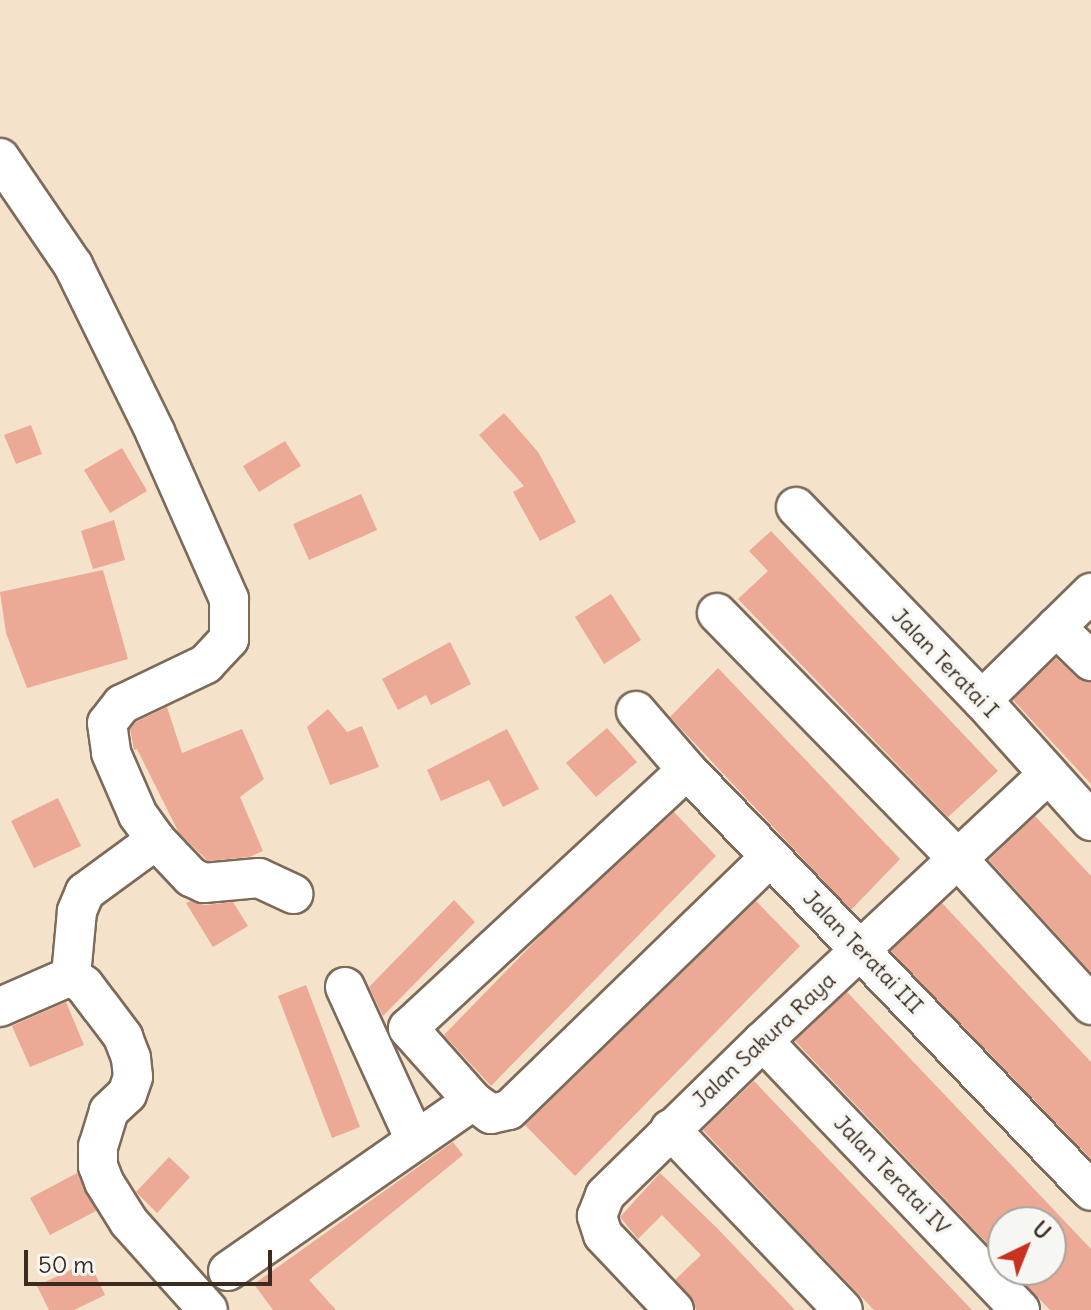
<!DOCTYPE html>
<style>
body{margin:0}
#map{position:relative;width:1091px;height:1310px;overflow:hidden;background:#f4e2ca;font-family:Delius,sans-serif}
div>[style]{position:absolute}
.building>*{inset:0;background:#eca996}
.roads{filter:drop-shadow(2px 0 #7c6a5a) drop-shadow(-2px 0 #7c6a5a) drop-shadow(0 2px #7c6a5a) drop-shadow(0 -2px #7c6a5a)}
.minor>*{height:38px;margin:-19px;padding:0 19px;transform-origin:19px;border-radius:19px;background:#fff}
span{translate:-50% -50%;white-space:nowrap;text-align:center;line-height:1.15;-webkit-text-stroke:7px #f6f6f2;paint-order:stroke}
.street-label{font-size:22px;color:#3b2a1e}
.north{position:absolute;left:987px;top:1206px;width:80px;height:80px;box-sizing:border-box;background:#f6f6f2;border:2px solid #aba49d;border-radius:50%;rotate:43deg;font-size:22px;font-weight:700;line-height:32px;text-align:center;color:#3b2a1e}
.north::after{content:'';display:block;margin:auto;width:28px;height:36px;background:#c8321e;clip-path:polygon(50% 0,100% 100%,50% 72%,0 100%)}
.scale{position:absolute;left:24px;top:1250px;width:248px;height:36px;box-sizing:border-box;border:4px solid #3b2a1e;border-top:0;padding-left:10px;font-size:24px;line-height:28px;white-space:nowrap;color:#3b2a1e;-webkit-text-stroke:6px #f6f6f2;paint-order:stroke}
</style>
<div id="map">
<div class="building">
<i style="clip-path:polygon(504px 413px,538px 452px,576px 522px,540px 541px,513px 492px,524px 486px,479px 435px)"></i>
<i style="clip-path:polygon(31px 425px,42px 454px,16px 464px,4px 435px)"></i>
<i style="clip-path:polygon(285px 441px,301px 466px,259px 492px,243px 466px)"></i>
<i style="clip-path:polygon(122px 448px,147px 491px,110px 513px,84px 470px)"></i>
<i style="clip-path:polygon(361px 494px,377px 530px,309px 560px,293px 524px)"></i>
<i style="clip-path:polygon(114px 520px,125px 560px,93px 569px,81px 531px)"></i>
<i style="clip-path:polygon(771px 531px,998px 771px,948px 817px,738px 599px,768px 571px,749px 551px)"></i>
<i style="clip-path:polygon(103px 570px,128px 659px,27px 688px,6px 633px,0 592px)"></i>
<i style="clip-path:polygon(611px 594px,641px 640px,604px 664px,575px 617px)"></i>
<i style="clip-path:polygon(450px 642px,471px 684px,431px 705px,426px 695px,398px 710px,382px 679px)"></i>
<i style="clip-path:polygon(1056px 658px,1076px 677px,1091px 682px,1091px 784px,1013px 700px)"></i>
<i style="clip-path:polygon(718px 668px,900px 859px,851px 910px,670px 717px)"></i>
<i style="clip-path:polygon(167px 707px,182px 753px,242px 729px,264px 779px,240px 797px,263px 851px,249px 857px,208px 861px,179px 833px,137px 749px,134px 750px,130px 729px,136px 722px)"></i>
<i style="clip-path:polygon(328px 709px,347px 732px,362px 726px,379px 767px,330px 785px,307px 727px)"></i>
<i style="clip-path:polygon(607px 728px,637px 762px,596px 797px,566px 763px)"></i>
<i style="clip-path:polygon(507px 729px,539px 789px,503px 807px,489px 780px,441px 801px,427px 770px)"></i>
<i style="clip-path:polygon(58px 798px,81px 846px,34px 868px,11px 821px)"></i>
<i style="clip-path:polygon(674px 812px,716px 856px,491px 1086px,444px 1035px,547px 929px)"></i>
<i style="clip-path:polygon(1035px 816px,1091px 876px,1091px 972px,989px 860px)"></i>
<i style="clip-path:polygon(454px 900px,475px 922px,383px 1016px,369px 987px)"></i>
<i style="clip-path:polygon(190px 901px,205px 905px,233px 902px,248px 926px,213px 947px,186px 903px)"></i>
<i style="clip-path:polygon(756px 901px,800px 946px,575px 1176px,525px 1125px)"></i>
<i style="clip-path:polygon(942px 903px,1091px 1062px,1091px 1159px,891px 951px)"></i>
<i style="clip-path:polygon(306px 985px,360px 1127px,332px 1138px,278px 996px)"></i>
<i style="clip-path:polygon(847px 992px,1091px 1249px,1091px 1310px,1050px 1310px,1012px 1270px,1051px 1270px,1051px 1222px,1003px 1222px,1003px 1260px,795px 1041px)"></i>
<i style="clip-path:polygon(66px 1002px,84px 1045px,30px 1067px,12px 1026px)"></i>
<i style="clip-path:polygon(754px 1081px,871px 1204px,972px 1310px,874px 1310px,801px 1234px,703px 1130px)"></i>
<i style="clip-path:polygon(453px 1142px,463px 1155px,309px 1280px,336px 1310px,273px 1310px,254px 1284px)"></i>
<i style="clip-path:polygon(169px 1157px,190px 1177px,157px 1213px,136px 1192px)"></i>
<i style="clip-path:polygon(77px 1173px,96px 1211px,50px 1235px,30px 1198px)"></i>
<i style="clip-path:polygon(660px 1173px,717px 1228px,795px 1310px,696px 1310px,690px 1296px,675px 1280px,701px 1255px,662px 1215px,638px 1239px,620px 1217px)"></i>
<i style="clip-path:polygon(89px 1261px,105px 1295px,74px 1310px,49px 1310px,37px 1286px)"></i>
</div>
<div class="roads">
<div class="minor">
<i style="left:0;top:158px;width:130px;rotate:55.7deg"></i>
<i style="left:73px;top:265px;width:186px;rotate:63.8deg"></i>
<i style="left:155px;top:432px;width:183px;rotate:66.1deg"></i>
<i style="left:229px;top:599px;width:40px;rotate:90deg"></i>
<i style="left:229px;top:639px;width:34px;rotate:133deg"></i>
<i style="left:206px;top:664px;width:93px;rotate:154.5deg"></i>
<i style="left:122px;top:704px;width:24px;rotate:128deg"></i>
<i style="left:107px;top:723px;width:30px;rotate:82deg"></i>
<i style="left:111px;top:753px;width:68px;rotate:66.5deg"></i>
<i style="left:138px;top:815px;width:31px;rotate:54deg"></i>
<i style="left:156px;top:840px;width:51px;rotate:46.6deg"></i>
<i style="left:191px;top:877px;width:14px;rotate:25deg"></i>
<i style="left:204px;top:883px;width:55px;rotate:-5.2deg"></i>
<i style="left:259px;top:878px;width:38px;rotate:25deg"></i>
<i style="left:796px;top:507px;width:268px;rotate:46.1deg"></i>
<i style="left:982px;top:700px;width:163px;rotate:48deg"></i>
<i style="left:717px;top:613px;width:343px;rotate:45.6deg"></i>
<i style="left:957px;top:858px;width:199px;rotate:47.6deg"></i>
<i style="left:1056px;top:627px;width:49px;rotate:44.2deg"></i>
<i style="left:982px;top:700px;width:153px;rotate:-44.5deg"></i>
<i style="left:636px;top:711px;width:78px;rotate:49.2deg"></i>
<i style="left:687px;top:770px;width:583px;rotate:46.18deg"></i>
<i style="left:687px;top:770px;width:380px;rotate:137.2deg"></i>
<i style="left:408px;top:1028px;width:98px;rotate:48.3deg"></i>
<i style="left:473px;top:1101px;width:22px;rotate:36deg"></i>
<i style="left:491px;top:1114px;width:18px;rotate:-13deg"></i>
<i style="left:509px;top:1110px;width:363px;rotate:-44.1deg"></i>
<i style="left:156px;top:840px;width:88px;rotate:143.8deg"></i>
<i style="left:85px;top:892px;width:21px;rotate:113deg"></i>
<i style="left:77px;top:911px;width:65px;rotate:95.3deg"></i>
<i style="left:71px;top:976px;width:16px;rotate:35deg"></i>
<i style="left:84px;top:985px;width:26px;rotate:53deg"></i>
<i style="left:100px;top:1006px;width:39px;rotate:53deg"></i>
<i style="left:123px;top:1037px;width:22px;rotate:69deg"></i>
<i style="left:131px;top:1058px;width:19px;rotate:84deg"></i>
<i style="left:133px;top:1077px;width:18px;rotate:109deg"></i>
<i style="left:127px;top:1094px;width:25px;rotate:137deg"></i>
<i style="left:109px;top:1111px;width:37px;rotate:107deg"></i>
<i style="left:98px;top:1146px;width:20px;rotate:90deg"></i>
<i style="left:98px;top:1166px;width:17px;rotate:69deg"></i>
<i style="left:104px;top:1182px;width:47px;rotate:58deg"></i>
<i style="left:129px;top:1222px;width:118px;rotate:48.1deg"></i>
<i style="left:345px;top:987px;width:168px;rotate:65.4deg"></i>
<i style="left:0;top:1007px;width:77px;rotate:-23.6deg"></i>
<i style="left:763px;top:1041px;width:372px;rotate:46.3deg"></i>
<i style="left:670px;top:1129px;width:250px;rotate:46.3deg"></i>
<i style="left:228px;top:1271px;width:298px;rotate:-34.8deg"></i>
<i style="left:674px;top:1310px;width:103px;rotate:-133.4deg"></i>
<i style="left:603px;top:1235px;width:20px;rotate:-108deg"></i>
<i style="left:597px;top:1216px;width:22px;rotate:-69deg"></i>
<i style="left:605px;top:1195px;width:221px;rotate:-44.3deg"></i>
<i style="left:763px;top:1041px;width:389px;rotate:-43.1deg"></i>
</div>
</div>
<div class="street-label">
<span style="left:945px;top:663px;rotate:46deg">Jalan Teratai I</span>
<span style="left:863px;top:952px;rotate:46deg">Jalan Teratai III</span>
<span style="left:764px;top:1040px;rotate:-43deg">Jalan Sakura Raya</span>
<span style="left:892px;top:1175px;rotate:46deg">Jalan Teratai IV</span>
</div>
<div class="north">U</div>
<div class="scale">50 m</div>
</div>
